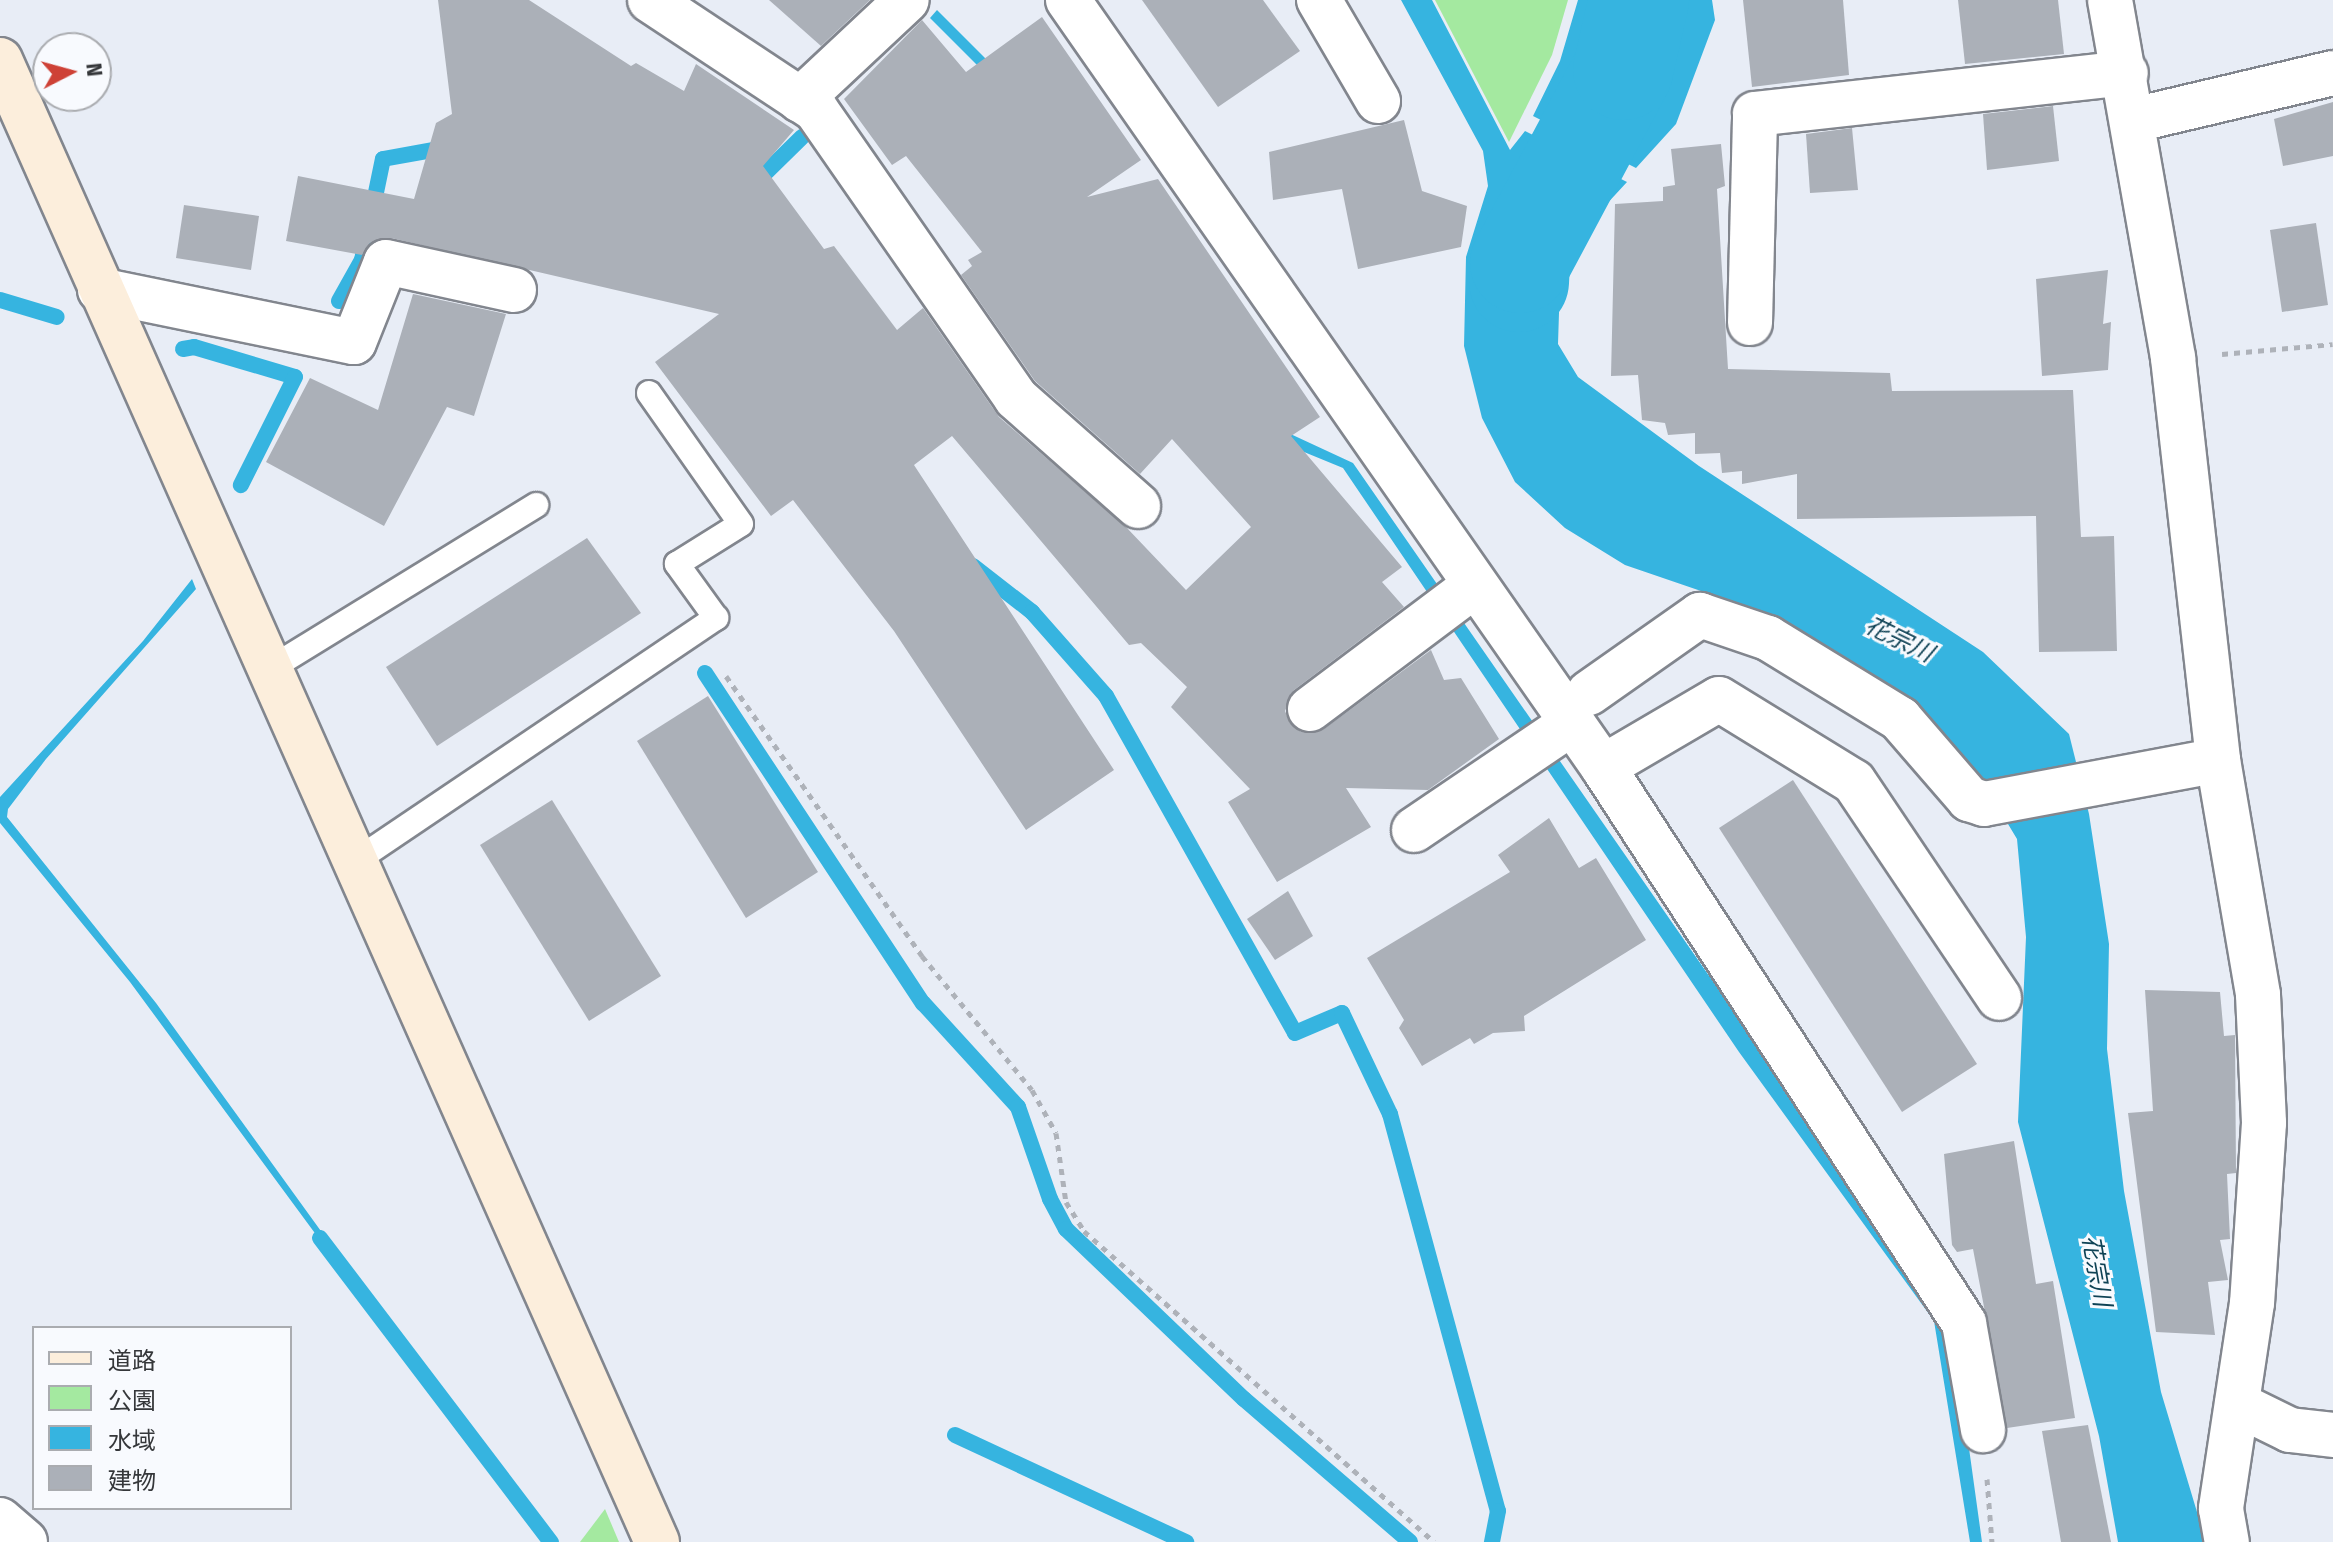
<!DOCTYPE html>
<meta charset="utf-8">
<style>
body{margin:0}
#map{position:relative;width:2333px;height:1542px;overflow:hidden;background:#e8edf6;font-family:"Fira Sans Condensed","Noto Sans JP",sans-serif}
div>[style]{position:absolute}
.green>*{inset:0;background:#a4e9a0}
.water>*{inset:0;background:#36b4e0}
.stream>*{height:16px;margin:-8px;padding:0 8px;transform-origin:8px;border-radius:8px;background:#36b4e0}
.river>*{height:100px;margin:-50px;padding:0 50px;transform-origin:50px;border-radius:50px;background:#36b4e0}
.building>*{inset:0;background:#abb0b8}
.path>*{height:5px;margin-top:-2.5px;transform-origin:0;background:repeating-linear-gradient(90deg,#aeb2b9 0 6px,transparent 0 12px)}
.roads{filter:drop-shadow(2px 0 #82868e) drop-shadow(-2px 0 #82868e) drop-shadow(0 2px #82868e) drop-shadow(0 -2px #82868e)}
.lane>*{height:24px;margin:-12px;padding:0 12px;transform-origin:12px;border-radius:12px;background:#fff}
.street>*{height:44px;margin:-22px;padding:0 22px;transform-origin:22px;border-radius:22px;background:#fff}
.secondary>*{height:44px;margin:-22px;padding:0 22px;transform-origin:22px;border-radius:22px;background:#fceedc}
span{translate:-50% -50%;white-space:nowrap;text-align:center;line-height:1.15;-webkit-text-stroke:6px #f8fafe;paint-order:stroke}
.water-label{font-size:24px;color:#0e4255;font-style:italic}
.legend{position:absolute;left:32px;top:1326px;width:260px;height:184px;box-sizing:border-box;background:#f8fafe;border:2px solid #aaacb0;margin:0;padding:10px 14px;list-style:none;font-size:24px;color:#35373a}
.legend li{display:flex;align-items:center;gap:16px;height:40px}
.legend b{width:40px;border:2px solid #aaacb0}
.north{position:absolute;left:32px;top:32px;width:80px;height:80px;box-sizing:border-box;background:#f8fafe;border:2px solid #aaacb0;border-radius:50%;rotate:84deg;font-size:22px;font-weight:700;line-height:32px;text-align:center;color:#35373a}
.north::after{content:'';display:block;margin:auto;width:28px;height:36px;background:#ce4136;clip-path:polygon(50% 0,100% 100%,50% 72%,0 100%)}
</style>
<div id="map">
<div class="green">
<i style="clip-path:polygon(1435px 0,1568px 0,1552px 55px,1509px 142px)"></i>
<i style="clip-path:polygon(605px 1509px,619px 1542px,580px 1542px)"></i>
</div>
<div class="water">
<i style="clip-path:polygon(1401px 0,1432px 0,1510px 150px,1525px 131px,1627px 182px,1591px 221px,1560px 282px,1558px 344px,1578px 377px,1699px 466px,1983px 652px,2069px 734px,2089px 814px,2109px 944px,2107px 1049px,2124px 1191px,2161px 1392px,2206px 1542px,2118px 1542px,2099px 1436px,2018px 1122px,2026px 937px,2017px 839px,1981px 779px,1908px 698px,1777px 617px,1625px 565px,1565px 528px,1515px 482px,1482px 418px,1464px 346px,1466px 257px,1488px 186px,1483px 151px)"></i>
<i style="clip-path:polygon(1578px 0,1712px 0,1715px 20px,1676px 124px,1636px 168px,1533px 116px,1560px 61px)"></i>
<i style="clip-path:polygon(937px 10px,994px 67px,1099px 274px,1269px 424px,1353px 463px,1923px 1284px,1946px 1321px,1959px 1376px,1982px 1542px,1970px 1542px,1934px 1321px,1739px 1052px,1343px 468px,1263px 435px,1099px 291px,1011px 118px,980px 68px,930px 18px)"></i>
<i style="clip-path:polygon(192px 579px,196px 589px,46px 759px,8px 809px,7px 817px,156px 1003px,331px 1245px,331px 1255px,130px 982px,0 823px,0 797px,143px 641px)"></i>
</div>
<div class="stream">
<i style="left:752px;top:186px;width:70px;rotate:-44.4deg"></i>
<i style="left:0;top:300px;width:59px;rotate:16.6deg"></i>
<i style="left:339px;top:301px;width:47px;rotate:-60.7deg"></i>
<i style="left:362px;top:260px;width:103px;rotate:-78.3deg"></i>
<i style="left:383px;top:159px;width:67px;rotate:-10.3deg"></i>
<i style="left:183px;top:349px;width:11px;rotate:-10deg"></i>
<i style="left:194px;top:347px;width:105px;rotate:16.5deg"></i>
<i style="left:295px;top:377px;width:121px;rotate:116.6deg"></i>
<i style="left:973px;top:566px;width:75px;rotate:37.9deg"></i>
<i style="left:1032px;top:612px;width:112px;rotate:48.6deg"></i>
<i style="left:1106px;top:696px;width:386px;rotate:60.7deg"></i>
<i style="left:1295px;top:1033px;width:51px;rotate:-23.1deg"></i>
<i style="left:1342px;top:1013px;width:112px;rotate:64.6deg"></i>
<i style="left:1390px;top:1114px;width:411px;rotate:74.8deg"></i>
<i style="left:1498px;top:1511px;width:32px;rotate:101deg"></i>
<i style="left:705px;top:673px;width:396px;rotate:56.6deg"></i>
<i style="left:923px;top:1003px;width:141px;rotate:47.6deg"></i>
<i style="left:1018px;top:1107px;width:97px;rotate:70.8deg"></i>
<i style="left:1050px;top:1199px;width:34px;rotate:62deg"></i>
<i style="left:1066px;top:1229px;width:246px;rotate:43.7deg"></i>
<i style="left:1244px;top:1399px;width:219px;rotate:40.7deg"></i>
<i style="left:320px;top:1238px;width:382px;rotate:52.8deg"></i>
<i style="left:955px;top:1435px;width:255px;rotate:24.9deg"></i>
</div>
<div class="river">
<i style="left:1519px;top:282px;width:19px;rotate:-87deg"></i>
<i style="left:1520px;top:263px;width:219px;rotate:-61.9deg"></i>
<i style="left:1623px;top:70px;width:72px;rotate:-77.1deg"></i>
</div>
<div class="building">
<i style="clip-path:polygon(438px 0,529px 0,631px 66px,636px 63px,684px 91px,696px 64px,794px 130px,763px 166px,824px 249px,834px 246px,897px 330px,923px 308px,999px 417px,1126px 527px,1186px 590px,1251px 527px,1172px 439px,1140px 474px,1035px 381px,961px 275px,972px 266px,968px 260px,982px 252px,906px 156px,892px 165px,844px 99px,922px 20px,966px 72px,1042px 17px,1141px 160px,1087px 197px,1158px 179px,1320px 417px,1291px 436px,1402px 567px,1382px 582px,1404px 607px,1294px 690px,1285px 711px,1290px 723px,1301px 732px,1324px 729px,1431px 650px,1444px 680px,1461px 678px,1499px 739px,1428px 790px,1346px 788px,1371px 827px,1277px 882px,1228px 802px,1250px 789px,1171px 707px,1187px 687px,1141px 643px,1129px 645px,952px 436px,914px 465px,1114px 770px,1026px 830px,894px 631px,793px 500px,771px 516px,655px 362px,719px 314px,391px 238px,370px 243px,362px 255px,286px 241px,298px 176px,414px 199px,436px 123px,452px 114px)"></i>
<i style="clip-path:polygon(769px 0,870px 0,821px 46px)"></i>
<i style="clip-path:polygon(1142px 0,1263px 0,1300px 51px,1218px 107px)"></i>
<i style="clip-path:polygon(1743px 0,1843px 0,1849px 75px,1752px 87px)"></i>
<i style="clip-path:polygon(1958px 0,2058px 0,2064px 54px,1965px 64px)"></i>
<i style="clip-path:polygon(2333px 102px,2333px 156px,2283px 166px,2274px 119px)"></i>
<i style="clip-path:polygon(2053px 106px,2059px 161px,1987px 170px,1983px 114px)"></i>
<i style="clip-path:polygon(1404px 120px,1422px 191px,1467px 206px,1461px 247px,1358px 269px,1342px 189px,1273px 200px,1269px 152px)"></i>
<i style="clip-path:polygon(1852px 128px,1858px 190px,1810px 193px,1806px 134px)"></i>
<i style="clip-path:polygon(1721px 144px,1725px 186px,1717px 189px,1728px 369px,1890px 373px,1892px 391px,2073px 390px,2081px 537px,2114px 536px,2117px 651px,2039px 652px,2036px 516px,1797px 519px,1797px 474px,1742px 484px,1742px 471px,1722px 473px,1720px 453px,1695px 454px,1695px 433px,1668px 435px,1665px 423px,1642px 420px,1638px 375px,1611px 376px,1615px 204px,1663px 201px,1663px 187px,1675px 185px,1671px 149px)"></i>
<i style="clip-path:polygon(184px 205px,259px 216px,251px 270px,176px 258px)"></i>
<i style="clip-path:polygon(2316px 223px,2328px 305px,2282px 312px,2270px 230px)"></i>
<i style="clip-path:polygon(2108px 270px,2103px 324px,2111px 322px,2108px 370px,2042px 376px,2036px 279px)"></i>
<i style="clip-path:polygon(413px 294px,506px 314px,474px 416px,447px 407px,384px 526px,266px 462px,310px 378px,378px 410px)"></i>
<i style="clip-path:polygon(587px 538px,641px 613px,437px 746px,386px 667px)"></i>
<i style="clip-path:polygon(708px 696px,818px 872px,746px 918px,637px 741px)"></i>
<i style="clip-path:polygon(1793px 780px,1977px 1064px,1902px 1112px,1719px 828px)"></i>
<i style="clip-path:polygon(552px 800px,661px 976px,589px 1021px,480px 845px)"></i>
<i style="clip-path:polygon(1549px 818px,1579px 868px,1596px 858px,1646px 940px,1524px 1016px,1525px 1031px,1493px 1033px,1474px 1044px,1470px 1038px,1422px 1066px,1399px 1028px,1404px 1020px,1367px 958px,1510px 872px,1498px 855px)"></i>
<i style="clip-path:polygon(1288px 891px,1313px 936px,1275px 960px,1247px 919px)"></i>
<i style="clip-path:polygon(2145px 990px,2220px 992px,2224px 1036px,2235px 1035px,2236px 1173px,2227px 1174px,2230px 1239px,2220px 1240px,2228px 1280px,2208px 1282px,2215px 1335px,2156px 1332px,2128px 1113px,2153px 1111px)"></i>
<i style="clip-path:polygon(2014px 1141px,2036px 1284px,2053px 1281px,2075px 1418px,2007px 1428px,1973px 1249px,1957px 1252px,1952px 1245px,1944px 1154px)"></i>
<i style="clip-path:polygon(2088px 1425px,2111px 1542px,2061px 1542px,2042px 1431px)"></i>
</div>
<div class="path">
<i style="left:2222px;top:354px;width:111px;rotate:-5.1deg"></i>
<i style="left:726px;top:676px;width:342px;rotate:55deg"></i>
<i style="left:922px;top:956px;width:173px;rotate:50.6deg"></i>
<i style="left:1032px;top:1090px;width:49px;rotate:60.8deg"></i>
<i style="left:1056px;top:1133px;width:70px;rotate:81.8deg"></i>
<i style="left:1066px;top:1202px;width:34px;rotate:58deg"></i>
<i style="left:1084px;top:1231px;width:468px;rotate:41.6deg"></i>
<i style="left:1987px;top:1479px;width:63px;rotate:85.5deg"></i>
</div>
<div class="roads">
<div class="lane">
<i style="left:268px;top:670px;width:315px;rotate:-31.6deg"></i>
<i style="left:354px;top:862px;width:437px;rotate:-34deg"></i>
<i style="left:716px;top:618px;width:67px;rotate:-125.8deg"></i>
<i style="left:677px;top:564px;width:75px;rotate:-32deg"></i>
<i style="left:741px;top:524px;width:160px;rotate:-125.1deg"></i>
</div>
<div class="street">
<i style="left:650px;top:0;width:199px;rotate:33.5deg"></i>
<i style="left:816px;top:110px;width:351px;rotate:55.2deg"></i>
<i style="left:1016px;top:398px;width:163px;rotate:41.5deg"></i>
<i style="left:1068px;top:0;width:935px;rotate:55.1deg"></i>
<i style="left:1603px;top:767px;width:663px;rotate:57.01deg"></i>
<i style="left:1964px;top:1323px;width:109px;rotate:79.9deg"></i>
<i style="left:1319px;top:0;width:117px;rotate:59.7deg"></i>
<i style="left:2110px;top:0;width:364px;rotate:80deg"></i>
<i style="left:2173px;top:358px;width:405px;rotate:83.6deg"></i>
<i style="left:2218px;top:760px;width:238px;rotate:80.3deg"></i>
<i style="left:2258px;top:995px;width:128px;rotate:87.3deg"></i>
<i style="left:2264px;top:1123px;width:180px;rotate:93.8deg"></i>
<i style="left:2252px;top:1303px;width:208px;rotate:98.6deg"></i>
<i style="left:2221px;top:1509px;width:34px;rotate:80deg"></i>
<i style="left:800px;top:100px;width:146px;rotate:-43.1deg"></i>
<i style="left:2134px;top:120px;width:204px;rotate:-13.3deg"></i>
<i style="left:100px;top:290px;width:259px;rotate:11.6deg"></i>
<i style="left:354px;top:342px;width:86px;rotate:-68.2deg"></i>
<i style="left:386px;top:262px;width:131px;rotate:12.3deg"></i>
<i style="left:1750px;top:323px;width:209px;rotate:-88.6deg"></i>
<i style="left:1755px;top:114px;width:373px;rotate:-6.3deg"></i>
<i style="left:1589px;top:693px;width:136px;rotate:-35.1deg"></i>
<i style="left:1700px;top:615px;width:72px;rotate:18.7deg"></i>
<i style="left:1768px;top:638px;width:155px;rotate:31.5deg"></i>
<i style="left:1900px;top:719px;width:106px;rotate:49.2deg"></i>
<i style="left:1969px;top:799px;width:16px;rotate:18deg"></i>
<i style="left:1984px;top:804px;width:238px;rotate:-10.6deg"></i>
<i style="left:1310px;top:709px;width:205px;rotate:-36.9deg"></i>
<i style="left:1603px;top:767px;width:134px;rotate:-30.4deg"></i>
<i style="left:1719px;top:699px;width:158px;rotate:31.6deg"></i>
<i style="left:1854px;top:782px;width:260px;rotate:56.1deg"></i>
<i style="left:1414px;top:830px;width:191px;rotate:-34.1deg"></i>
<i style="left:2237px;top:1404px;width:59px;rotate:26.1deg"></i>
<i style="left:2290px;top:1430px;width:43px;rotate:6.6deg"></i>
<i style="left:0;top:1520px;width:33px;rotate:41deg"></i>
</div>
<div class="secondary">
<i style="left:0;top:60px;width:1621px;rotate:66.09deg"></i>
</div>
</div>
<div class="water-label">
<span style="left:1899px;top:640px;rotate:26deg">花宗川</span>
<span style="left:2096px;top:1271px;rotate:80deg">花宗川</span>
</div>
<ul class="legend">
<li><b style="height:10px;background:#fceedc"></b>道路</li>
<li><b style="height:22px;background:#a4e9a0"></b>公園</li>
<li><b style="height:22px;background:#36b4e0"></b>水域</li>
<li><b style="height:22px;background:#abb0b8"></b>建物</li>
</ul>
<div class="north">N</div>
</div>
